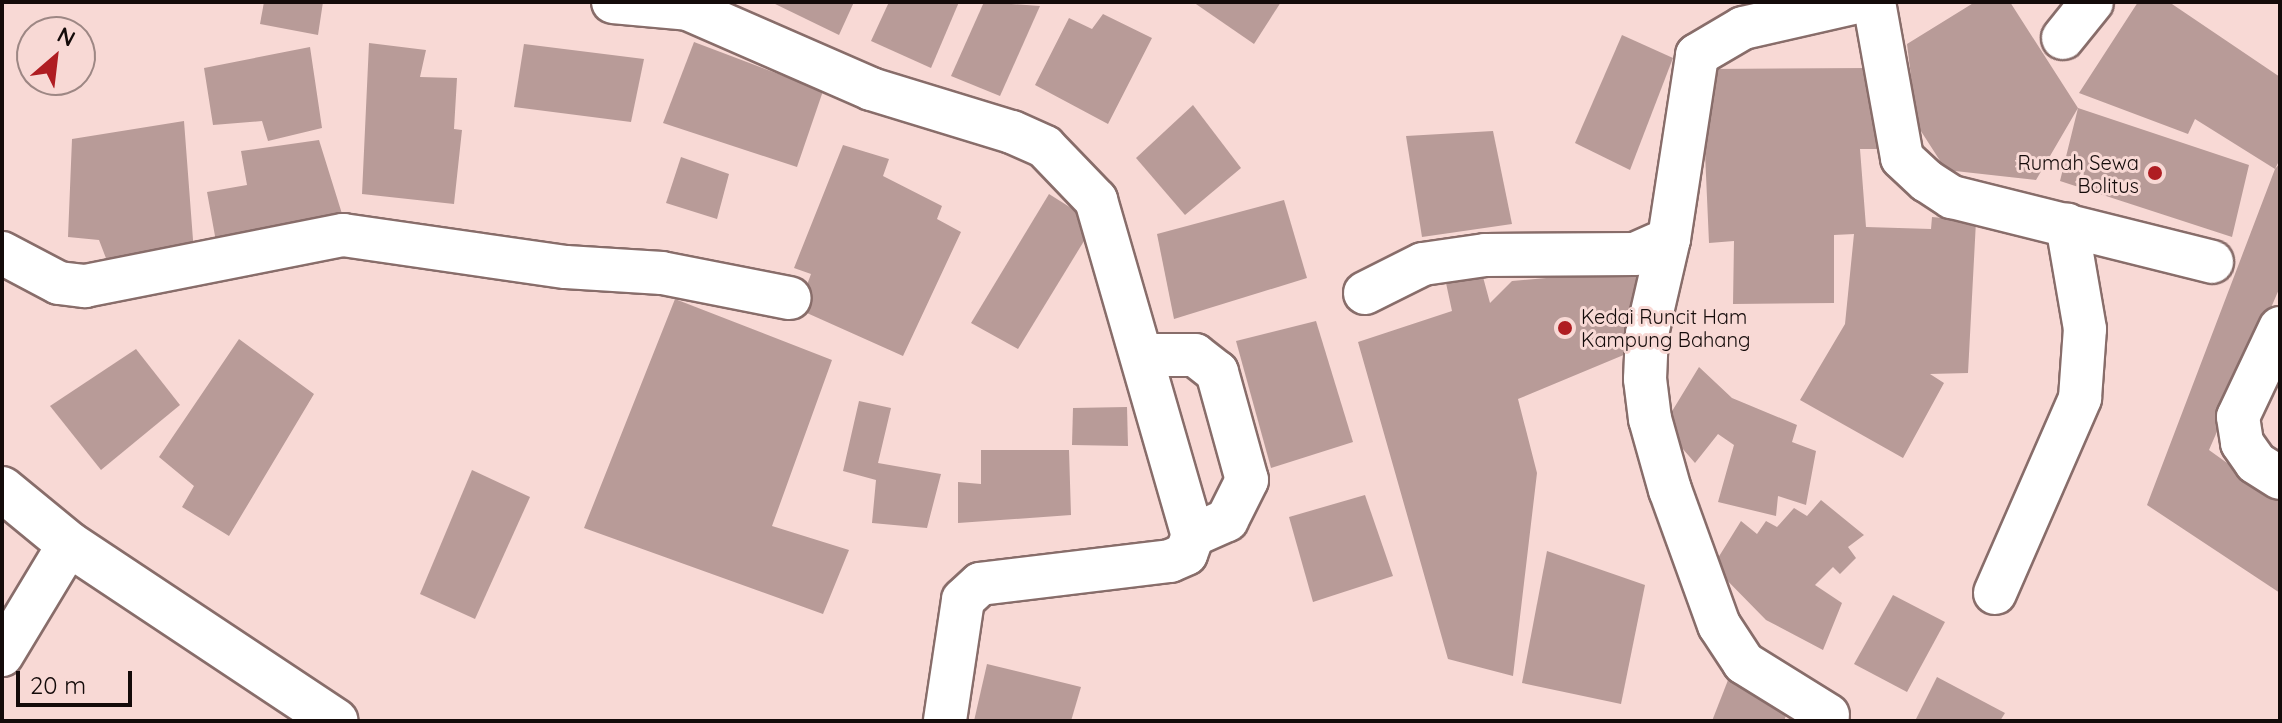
<!DOCTYPE html>
<style>
body{margin:0}
#map{position:relative;width:2282px;height:723px;overflow:hidden;background:#f8d9d5;font-family:Quicksand,sans-serif}
div>[style]{position:absolute}
.building>*{inset:0;background:#b89b98}
.roads{filter:drop-shadow(2px 0 #886d6a) drop-shadow(-2px 0 #886d6a) drop-shadow(0 2px #886d6a) drop-shadow(0 -2px #886d6a)}
.minor>*{height:42px;margin:-21px;padding:0 21px;transform-origin:21px;border-radius:21px;background:#fff}
.major>*{height:44px;margin:-22px;padding:0 22px;transform-origin:22px;border-radius:22px;background:#fff}
.dots>*{width:22px;height:22px;translate:-50% -50%;box-sizing:border-box;border:4px solid #f8d9d5;border-radius:50%}
span{translate:-50% -50%;white-space:nowrap;text-align:center;line-height:1.15;-webkit-text-stroke:6px #f8d9d5;paint-order:stroke}
.poi-label{font-size:20px;color:#140b0a}
.right{translate:-100% -50%;text-align:right}
.left{translate:0 -50%;text-align:left}
.frame{position:absolute;inset:0;border:4px solid #140b0a;pointer-events:none}
.north{position:absolute;left:16px;top:16px;width:80px;height:80px;box-sizing:border-box;background:#f8d9d5;border:2px solid #9d8784;border-radius:50%;rotate:28deg;font-size:22px;font-weight:700;line-height:32px;text-align:center;color:#140b0a}
.north::after{content:'';display:block;margin:auto;width:28px;height:36px;background:#af1d22;clip-path:polygon(50% 0,100% 100%,50% 72%,0 100%)}
.scale{position:absolute;left:16px;top:671px;width:116px;height:36px;box-sizing:border-box;border:4px solid #140b0a;border-top:0;padding-left:10px;font-size:24px;line-height:28px;white-space:nowrap;color:#140b0a;-webkit-text-stroke:6px #f8d9d5;paint-order:stroke}
</style>
<div id="map">
<div class="building">
<i style="clip-path:polygon(264px 2px,323px 2px,318px 35px,260px 24px)"></i>
<i style="clip-path:polygon(771px 2px,854px 2px,839px 35px)"></i>
<i style="clip-path:polygon(889px 2px,959px 2px,931px 68px,871px 41px)"></i>
<i style="clip-path:polygon(984px 2px,1040px 6px,1000px 96px,951px 76px)"></i>
<i style="clip-path:polygon(1193px 2px,1281px 2px,1254px 44px)"></i>
<i style="clip-path:polygon(1975px 2px,2010px 2px,2078px 108px,2249px 165px,2232px 237px,2060px 181px,2078px 108px,2036px 180px,1946px 170px,1917px 125px,1907px 44px)"></i>
<i style="clip-path:polygon(2138px 2px,2169px 2px,2280px 77px,2280px 159px,2275px 169px,2280px 163px,2280px 287px,2209px 450px,2280px 501px,2280px 593px,2147px 505px,2275px 169px,2195px 119px,2188px 134px,2079px 93px)"></i>
<i style="clip-path:polygon(1103px 14px,1152px 38px,1108px 124px,1035px 85px,1069px 18px,1092px 29px)"></i>
<i style="clip-path:polygon(1622px 35px,1673px 58px,1630px 170px,1575px 143px)"></i>
<i style="clip-path:polygon(694px 42px,823px 91px,797px 167px,663px 123px)"></i>
<i style="clip-path:polygon(369px 43px,426px 50px,420px 77px,457px 78px,454px 129px,462px 130px,454px 204px,362px 194px)"></i>
<i style="clip-path:polygon(524px 44px,644px 59px,631px 122px,514px 107px)"></i>
<i style="clip-path:polygon(310px 47px,322px 128px,268px 141px,262px 121px,213px 125px,204px 68px)"></i>
<i style="clip-path:polygon(1869px 68px,1881px 149px,1860px 149px,1866px 227px,1931px 229px,1932px 217px,1976px 221px,1968px 373px,1930px 374px,1944px 383px,1903px 458px,1800px 400px,1845px 324px,1854px 234px,1834px 235px,1834px 303px,1733px 304px,1734px 241px,1709px 243px,1702px 85px,1709px 69px)"></i>
<i style="clip-path:polygon(1193px 105px,1241px 168px,1185px 215px,1136px 158px)"></i>
<i style="clip-path:polygon(184px 121px,194px 253px,109px 266px,99px 240px,68px 237px,72px 139px)"></i>
<i style="clip-path:polygon(1493px 131px,1512px 224px,1422px 237px,1406px 136px)"></i>
<i style="clip-path:polygon(319px 140px,343px 217px,217px 247px,207px 192px,247px 185px,241px 151px)"></i>
<i style="clip-path:polygon(843px 145px,889px 159px,883px 176px,942px 206px,937px 219px,961px 232px,903px 356px,798px 309px,811px 274px,794px 268px)"></i>
<i style="clip-path:polygon(681px 157px,729px 174px,717px 219px,666px 203px)"></i>
<i style="clip-path:polygon(1049px 194px,1095px 223px,1018px 349px,971px 323px)"></i>
<i style="clip-path:polygon(1284px 200px,1307px 278px,1174px 319px,1157px 234px)"></i>
<i style="clip-path:polygon(1647px 269px,1626px 354px,1518px 399px,1537px 473px,1513px 676px,1448px 659px,1358px 342px,1452px 311px,1446px 283px,1483px 277px,1490px 303px,1512px 281px)"></i>
<i style="clip-path:polygon(675px 299px,832px 360px,772px 526px,849px 550px,823px 614px,584px 528px)"></i>
<i style="clip-path:polygon(1316px 321px,1353px 442px,1271px 468px,1236px 341px)"></i>
<i style="clip-path:polygon(239px 339px,314px 394px,229px 536px,182px 507px,194px 486px,159px 457px)"></i>
<i style="clip-path:polygon(136px 349px,180px 405px,101px 470px,50px 406px)"></i>
<i style="clip-path:polygon(1699px 367px,1732px 398px,1797px 425px,1792px 442px,1816px 451px,1806px 505px,1778px 496px,1776px 516px,1718px 502px,1734px 445px,1718px 434px,1695px 463px,1663px 426px)"></i>
<i style="clip-path:polygon(859px 401px,891px 408px,878px 463px,941px 474px,927px 528px,872px 523px,876px 480px,843px 471px)"></i>
<i style="clip-path:polygon(1127px 407px,1128px 446px,1072px 445px,1073px 408px)"></i>
<i style="clip-path:polygon(981px 450px,1069px 450px,1071px 515px,958px 523px,958px 482px,981px 484px)"></i>
<i style="clip-path:polygon(472px 470px,530px 497px,475px 619px,420px 594px)"></i>
<i style="clip-path:polygon(1365px 495px,1393px 576px,1313px 602px,1289px 517px)"></i>
<i style="clip-path:polygon(1821px 500px,1864px 535px,1848px 547px,1856px 558px,1840px 574px,1833px 567px,1815px 585px,1842px 603px,1823px 650px,1766px 620px,1713px 566px,1741px 521px,1757px 534px,1766px 521px,1777px 527px,1794px 508px,1807px 516px)"></i>
<i style="clip-path:polygon(1547px 551px,1645px 585px,1621px 704px,1522px 683px)"></i>
<i style="clip-path:polygon(1893px 595px,1945px 622px,1907px 692px,1854px 664px)"></i>
<i style="clip-path:polygon(987px 664px,1081px 687px,1071px 721px,974px 721px)"></i>
<i style="clip-path:polygon(1730px 675px,1791px 702px,1784px 721px,1712px 721px)"></i>
<i style="clip-path:polygon(1937px 677px,2005px 713px,2000px 721px,1915px 721px)"></i>
</div>
<div class="roads">
<div class="minor">
<i style="left:613px;top:2px;width:75px;rotate:5.3deg"></i>
<i style="left:688px;top:9px;width:200px;rotate:23.6deg"></i>
<i style="left:871px;top:89px;width:147px;rotate:17deg"></i>
<i style="left:1012px;top:132px;width:36px;rotate:24deg"></i>
<i style="left:1045px;top:147px;width:74px;rotate:46.1deg"></i>
<i style="left:1096px;top:200px;width:349px;rotate:73.9deg"></i>
<i style="left:1193px;top:535px;width:20px;rotate:110deg"></i>
<i style="left:1186px;top:554px;width:17px;rotate:156deg"></i>
<i style="left:1170px;top:561px;width:191px;rotate:173.1deg"></i>
<i style="left:980px;top:584px;width:23px;rotate:137deg"></i>
<i style="left:963px;top:600px;width:122px;rotate:98.5deg"></i>
<i style="left:1874px;top:2px;width:158px;rotate:79.8deg"></i>
<i style="left:1902px;top:158px;width:34px;rotate:43deg"></i>
<i style="left:1927px;top:181px;width:30px;rotate:33deg"></i>
<i style="left:1952px;top:197px;width:268px;rotate:14deg"></i>
<i style="left:2063px;top:38px;width:46px;rotate:-51.1deg"></i>
<i style="left:2px;top:253px;width:64px;rotate:27.8deg"></i>
<i style="left:59px;top:283px;width:26px;rotate:7deg"></i>
<i style="left:85px;top:286px;width:263px;rotate:-11.2deg"></i>
<i style="left:343px;top:235px;width:225px;rotate:8.2deg"></i>
<i style="left:566px;top:267px;width:96px;rotate:3.6deg"></i>
<i style="left:662px;top:273px;width:130px;rotate:11.1deg"></i>
<i style="left:1365px;top:293px;width:65px;rotate:-26.6deg"></i>
<i style="left:1423px;top:264px;width:63px;rotate:-8.3deg"></i>
<i style="left:1485px;top:255px;width:150px;rotate:-0.4deg"></i>
<i style="left:1635px;top:254px;width:37px;rotate:-24deg"></i>
<i style="left:2280px;top:328px;width:98px;rotate:115.3deg"></i>
<i style="left:2238px;top:417px;width:26px;rotate:81deg"></i>
<i style="left:2242px;top:443px;width:24px;rotate:55deg"></i>
<i style="left:2256px;top:463px;width:28px;rotate:32deg"></i>
<i style="left:1143px;top:355px;width:52px"></i>
<i style="left:1195px;top:355px;width:28px;rotate:38deg"></i>
<i style="left:1217px;top:372px;width:112px;rotate:74.5deg"></i>
<i style="left:1247px;top:480px;width:45px;rotate:116.6deg"></i>
<i style="left:1227px;top:520px;width:37px;rotate:156deg"></i>
<i style="left:1995px;top:593px;width:213px;rotate:-66.4deg"></i>
<i style="left:2080px;top:398px;width:69px;rotate:-85.9deg"></i>
<i style="left:2085px;top:329px;width:106px;rotate:-99.8deg"></i>
<i style="left:2px;top:655px;width:130px;rotate:-58.9deg"></i>
<i style="left:1828px;top:715px;width:99px;rotate:-148.2deg"></i>
<i style="left:1744px;top:663px;width:45px;rotate:-123.3deg"></i>
<i style="left:1719px;top:625px;width:144px;rotate:-109.9deg"></i>
<i style="left:1670px;top:490px;width:74px;rotate:-105.7deg"></i>
<i style="left:1650px;top:419px;width:40px;rotate:-97.1deg"></i>
<i style="left:1645px;top:379px;width:45px;rotate:-87.5deg"></i>
<i style="left:1647px;top:334px;width:98px;rotate:-77deg"></i>
<i style="left:1669px;top:239px;width:186px;rotate:-81.3deg"></i>
<i style="left:1697px;top:55px;width:53px;rotate:-30.4deg"></i>
<i style="left:1743px;top:28px;width:117px;rotate:-12.8deg"></i>
</div>
<div class="major">
<i style="left:2px;top:489px;width:87px;rotate:39.4deg"></i>
<i style="left:69px;top:544px;width:320px;rotate:33.6deg"></i>
</div>
</div>
<div class="dots">
<i style="left:2155px;top:173px;background:#af1d22"></i>
<i style="left:1565px;top:328px;background:#af1d22"></i>
</div>
<div class="poi-label">
<span class="right" style="left:2139px;top:174px">Rumah Sewa<br>Bolitus</span>
<span class="left" style="left:1581px;top:328px">Kedai Runcit Ham<br>Kampung Bahang</span>
</div>
<div class="frame"></div>
<div class="north">N</div>
<div class="scale">20 m</div>
</div>
